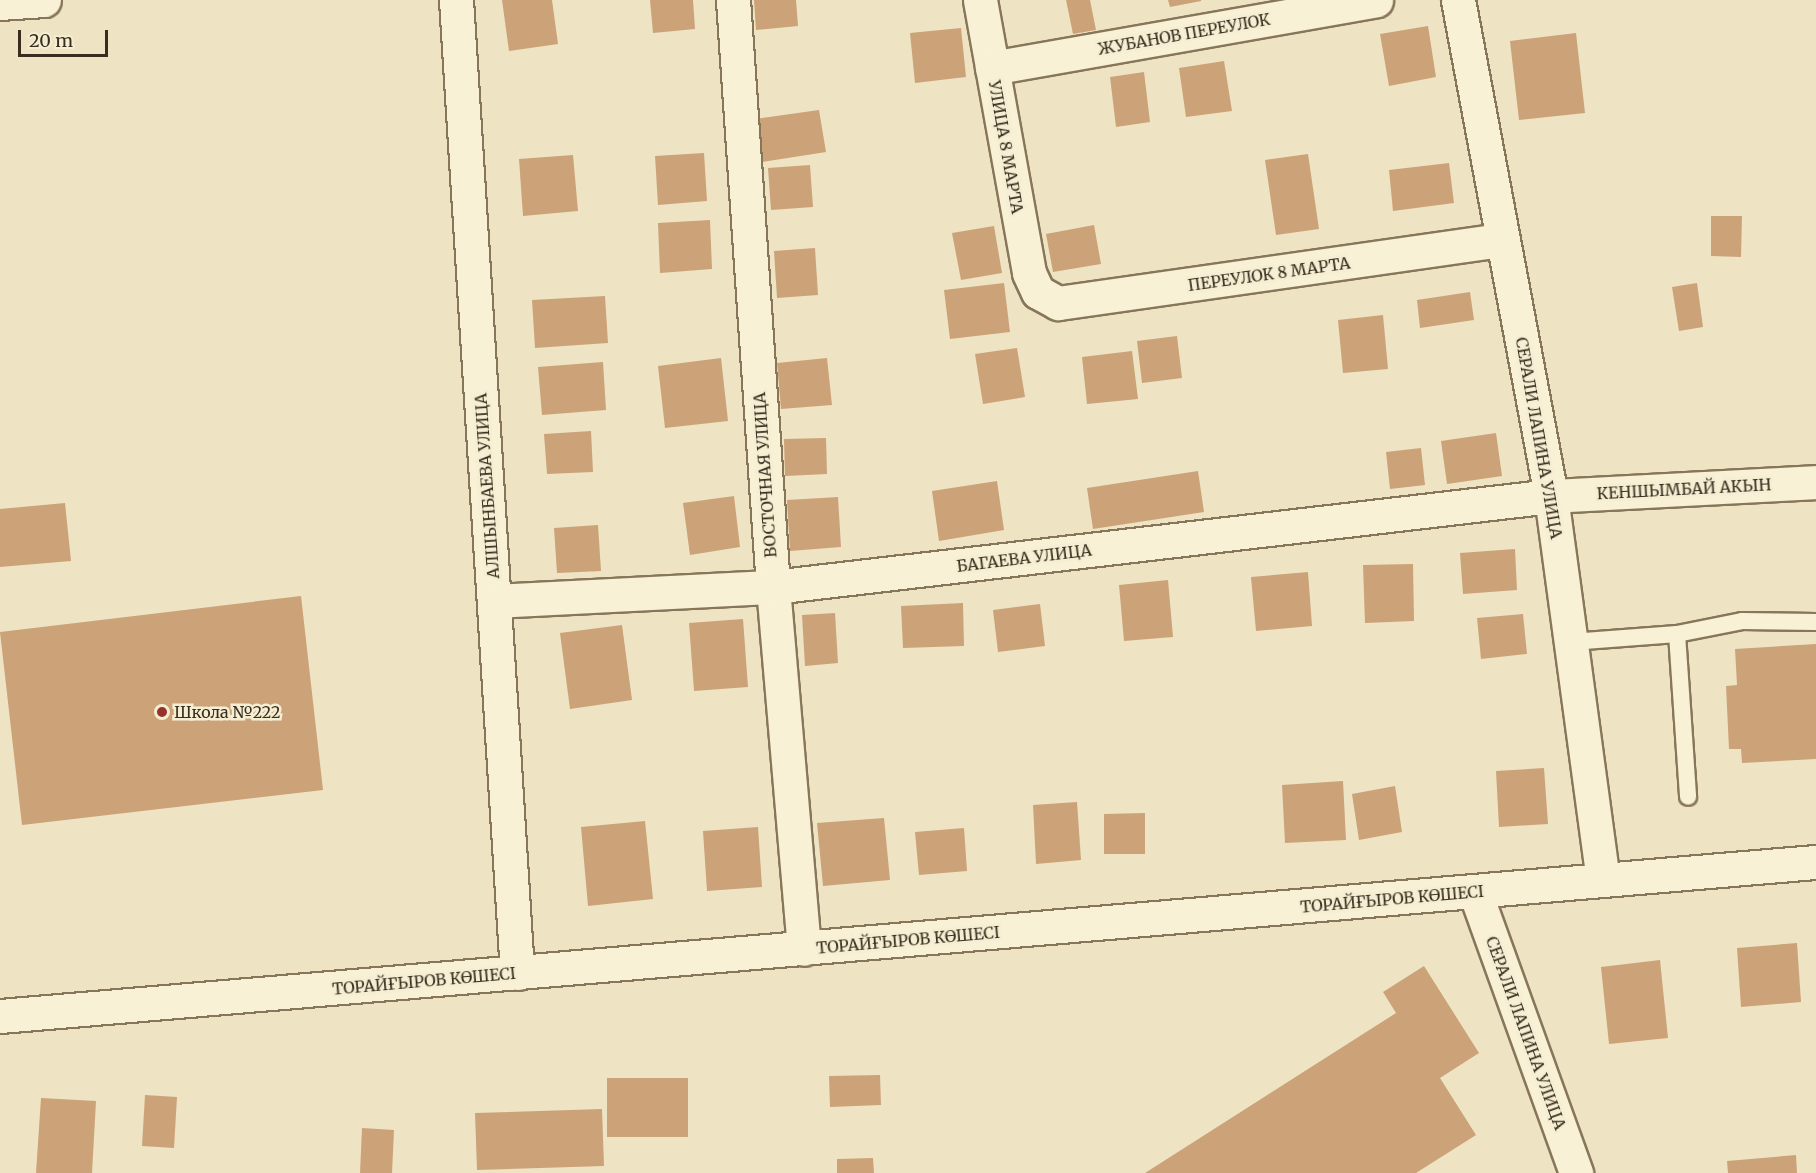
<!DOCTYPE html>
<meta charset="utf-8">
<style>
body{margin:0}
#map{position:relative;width:1816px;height:1173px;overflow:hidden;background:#eee4c3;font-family:Merriweather,serif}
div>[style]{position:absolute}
.building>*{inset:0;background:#cca279}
.roads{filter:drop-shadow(2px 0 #88765a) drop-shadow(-2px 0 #88765a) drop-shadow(0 2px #88765a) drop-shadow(0 -2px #88765a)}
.lane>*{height:16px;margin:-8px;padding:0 8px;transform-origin:8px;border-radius:8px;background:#f9f1d6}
.street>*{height:33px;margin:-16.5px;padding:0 16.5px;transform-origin:16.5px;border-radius:16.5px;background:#f9f1d6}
.secondary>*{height:33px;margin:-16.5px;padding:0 16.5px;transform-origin:16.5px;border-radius:16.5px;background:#f9f1d6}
.dots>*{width:16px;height:16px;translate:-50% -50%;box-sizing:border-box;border:3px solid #f5eed2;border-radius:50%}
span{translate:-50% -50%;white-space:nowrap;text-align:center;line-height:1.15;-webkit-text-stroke:5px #f5eed2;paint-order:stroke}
.street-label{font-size:16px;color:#382d1e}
.poi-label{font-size:16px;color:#382d1e}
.left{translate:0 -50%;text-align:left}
.scale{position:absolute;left:18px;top:30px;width:90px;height:27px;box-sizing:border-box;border:3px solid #382d1e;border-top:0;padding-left:8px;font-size:18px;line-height:21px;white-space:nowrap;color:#382d1e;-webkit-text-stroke:4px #f5eed2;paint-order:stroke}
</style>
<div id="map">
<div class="building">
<i style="clip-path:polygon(502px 0,552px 0,558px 44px,509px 51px)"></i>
<i style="clip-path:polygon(650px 0,693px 0,695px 29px,653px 33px)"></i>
<i style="clip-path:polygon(754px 0,796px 0,798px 26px,756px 30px)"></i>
<i style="clip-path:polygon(1066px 0,1090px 0,1096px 30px,1073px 34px)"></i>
<i style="clip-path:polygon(1168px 0,1201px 0,1201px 1px,1170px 7px)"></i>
<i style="clip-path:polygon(1428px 26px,1436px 77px,1389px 86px,1380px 34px)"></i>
<i style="clip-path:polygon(961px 28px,966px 77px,915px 83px,910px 33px)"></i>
<i style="clip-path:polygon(1576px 33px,1585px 113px,1519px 120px,1510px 41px)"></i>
<i style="clip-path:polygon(1224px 61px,1232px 111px,1186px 117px,1179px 68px)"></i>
<i style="clip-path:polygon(1144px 72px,1150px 122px,1116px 127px,1110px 77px)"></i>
<i style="clip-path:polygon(819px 110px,826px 152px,762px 162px,755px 119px)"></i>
<i style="clip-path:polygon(704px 153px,707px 201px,658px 205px,655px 156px)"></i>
<i style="clip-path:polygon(1308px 154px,1319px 229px,1276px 235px,1265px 160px)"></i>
<i style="clip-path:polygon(573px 155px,578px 211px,523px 216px,519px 159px)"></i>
<i style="clip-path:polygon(1449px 163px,1454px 203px,1393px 211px,1389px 170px)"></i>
<i style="clip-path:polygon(810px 165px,813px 207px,771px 210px,768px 168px)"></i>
<i style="clip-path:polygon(1711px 216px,1742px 216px,1741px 257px,1711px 256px)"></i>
<i style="clip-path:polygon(710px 220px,712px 269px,660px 273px,658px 223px)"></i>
<i style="clip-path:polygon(1094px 225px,1101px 264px,1053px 272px,1046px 234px)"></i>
<i style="clip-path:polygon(994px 226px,1002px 273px,961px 280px,952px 233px)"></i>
<i style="clip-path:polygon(815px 248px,818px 295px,777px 298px,774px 251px)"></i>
<i style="clip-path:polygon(1004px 283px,1010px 332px,950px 339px,944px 290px)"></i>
<i style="clip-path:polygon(1697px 283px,1703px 327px,1679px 331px,1672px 287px)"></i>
<i style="clip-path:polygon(1470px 292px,1474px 320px,1420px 328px,1417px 300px)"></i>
<i style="clip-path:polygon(605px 296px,608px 343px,535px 348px,532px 300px)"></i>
<i style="clip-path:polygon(1383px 315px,1388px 369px,1343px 373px,1338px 320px)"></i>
<i style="clip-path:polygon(1177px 336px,1182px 378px,1142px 383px,1137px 341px)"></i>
<i style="clip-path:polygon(1017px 348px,1025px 397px,983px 404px,975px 354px)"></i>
<i style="clip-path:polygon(1132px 351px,1138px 399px,1087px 404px,1082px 357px)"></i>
<i style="clip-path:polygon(721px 358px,728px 421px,665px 428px,658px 366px)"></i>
<i style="clip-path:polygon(827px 358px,832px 405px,781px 409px,777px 363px)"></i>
<i style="clip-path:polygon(603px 362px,606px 410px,542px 415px,538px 367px)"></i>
<i style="clip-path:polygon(591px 431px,593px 472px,547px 474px,544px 434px)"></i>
<i style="clip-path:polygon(1496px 433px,1502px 476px,1447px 484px,1441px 441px)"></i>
<i style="clip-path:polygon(826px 438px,827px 474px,785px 476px,784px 439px)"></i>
<i style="clip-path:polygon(1421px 448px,1425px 485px,1390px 489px,1386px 452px)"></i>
<i style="clip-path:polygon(1198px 471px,1204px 512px,1093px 529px,1087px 488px)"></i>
<i style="clip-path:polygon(997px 481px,1004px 530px,939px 541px,932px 491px)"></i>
<i style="clip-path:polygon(734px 496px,740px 547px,690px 555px,683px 503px)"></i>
<i style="clip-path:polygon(838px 497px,841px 547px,790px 551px,787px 500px)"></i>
<i style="clip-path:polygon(65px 503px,71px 561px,0 567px,0 509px)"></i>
<i style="clip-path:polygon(598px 525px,601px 571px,557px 573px,554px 528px)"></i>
<i style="clip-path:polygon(1515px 549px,1517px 590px,1463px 594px,1460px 553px)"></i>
<i style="clip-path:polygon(1413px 564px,1414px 621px,1365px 623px,1363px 565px)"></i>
<i style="clip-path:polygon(1308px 572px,1312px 626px,1256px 631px,1251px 577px)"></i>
<i style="clip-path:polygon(1168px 580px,1173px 637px,1124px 641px,1119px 585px)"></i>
<i style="clip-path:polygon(301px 596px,323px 790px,22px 825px,0 632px)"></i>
<i style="clip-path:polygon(963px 603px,964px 646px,903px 648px,901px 606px)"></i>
<i style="clip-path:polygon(1040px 604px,1045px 646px,998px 652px,993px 610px)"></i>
<i style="clip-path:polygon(835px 613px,838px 663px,805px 666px,802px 615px)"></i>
<i style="clip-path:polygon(1523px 614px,1527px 654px,1481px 659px,1477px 618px)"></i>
<i style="clip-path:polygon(743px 619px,748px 687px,694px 691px,689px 623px)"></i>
<i style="clip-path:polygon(622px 625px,632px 700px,570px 709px,560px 633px)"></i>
<i style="clip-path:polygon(1816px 644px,1816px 759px,1742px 763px,1741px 749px,1729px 749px,1726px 686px,1737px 685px,1735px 649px)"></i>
<i style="clip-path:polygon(1544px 768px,1548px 824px,1499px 827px,1496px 771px)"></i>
<i style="clip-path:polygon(1343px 781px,1346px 840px,1285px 843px,1282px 785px)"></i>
<i style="clip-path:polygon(1395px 786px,1402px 832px,1359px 840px,1352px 794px)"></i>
<i style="clip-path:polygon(1077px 802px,1081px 860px,1036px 864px,1033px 805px)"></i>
<i style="clip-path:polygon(1145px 813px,1145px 854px,1104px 854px,1104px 814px)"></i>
<i style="clip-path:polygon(884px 818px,890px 880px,823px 886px,817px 823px)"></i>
<i style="clip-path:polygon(645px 821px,653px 899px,588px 906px,581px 827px)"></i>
<i style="clip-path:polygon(758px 827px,762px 887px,707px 891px,703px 831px)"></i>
<i style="clip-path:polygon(964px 828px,967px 871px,919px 875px,915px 832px)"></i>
<i style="clip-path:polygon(1797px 943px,1801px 1002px,1741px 1007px,1737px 948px)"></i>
<i style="clip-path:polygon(1660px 960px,1668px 1038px,1609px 1044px,1601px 967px)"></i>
<i style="clip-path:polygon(1424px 966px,1479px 1053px,1440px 1078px,1476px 1135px,1416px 1173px,1145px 1173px,1396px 1013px,1383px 992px)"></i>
<i style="clip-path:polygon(880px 1075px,881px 1105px,830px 1107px,829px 1076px)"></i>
<i style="clip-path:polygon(607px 1078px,688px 1078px,688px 1137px,607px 1137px)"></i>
<i style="clip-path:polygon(145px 1095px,177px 1097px,174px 1148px,142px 1146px)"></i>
<i style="clip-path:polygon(41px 1098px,96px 1101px,92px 1173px,36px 1173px)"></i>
<i style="clip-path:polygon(602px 1109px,604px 1166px,477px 1170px,475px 1113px)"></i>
<i style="clip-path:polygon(362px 1128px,394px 1130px,392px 1173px,360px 1173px)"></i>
<i style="clip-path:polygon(1796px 1155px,1797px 1173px,1728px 1173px,1727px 1161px)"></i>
<i style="clip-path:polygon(873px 1158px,874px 1173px,837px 1173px,837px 1159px)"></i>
</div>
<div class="roads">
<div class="lane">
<i style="left:1677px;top:634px;width:163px;rotate:86.1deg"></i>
<i style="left:1571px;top:642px;width:106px;rotate:-4.3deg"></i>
<i style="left:1677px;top:634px;width:66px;rotate:-11.3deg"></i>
<i style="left:1742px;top:621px;width:74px;rotate:0.8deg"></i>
</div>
<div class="street">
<i style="left:456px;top:0;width:975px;rotate:86.41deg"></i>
<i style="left:733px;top:0;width:588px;rotate:86.1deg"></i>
<i style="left:773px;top:587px;width:363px;rotate:85.1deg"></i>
<i style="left:980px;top:0;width:277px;rotate:79.8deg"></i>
<i style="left:1029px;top:273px;width:21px;rotate:65deg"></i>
<i style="left:1038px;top:292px;width:23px;rotate:29deg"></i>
<i style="left:1058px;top:303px;width:449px;rotate:-8.1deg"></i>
<i style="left:1458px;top:0;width:505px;rotate:79.38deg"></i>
<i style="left:1551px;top:496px;width:387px;rotate:82.3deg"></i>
<i style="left:0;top:3px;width:44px;rotate:-3.9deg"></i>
<i style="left:992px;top:68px;width:390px;rotate:-10deg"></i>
<i style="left:495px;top:601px;width:278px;rotate:-2.9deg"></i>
<i style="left:773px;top:587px;width:783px;rotate:-6.67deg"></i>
<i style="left:1551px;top:496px;width:265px;rotate:-3deg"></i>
<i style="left:1475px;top:892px;width:299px;rotate:70.2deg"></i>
</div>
<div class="secondary">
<i style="left:0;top:1016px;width:1823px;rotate:-4.85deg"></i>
</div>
</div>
<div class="dots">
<i style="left:162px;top:712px;background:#96322a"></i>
</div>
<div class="street-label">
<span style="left:1184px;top:34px;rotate:-10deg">ЖУБАНОВ ПЕРЕУЛОК</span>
<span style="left:1006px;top:147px;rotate:80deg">УЛИЦА 8 МАРТА</span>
<span style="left:1269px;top:274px;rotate:-8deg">ПЕРЕУЛОК 8 МАРТА</span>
<span style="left:1539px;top:438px;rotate:80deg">СЕРАЛИ ЛАПИНА УЛИЦА</span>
<span style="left:765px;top:475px;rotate:-94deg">ВОСТОЧНАЯ УЛИЦА</span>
<span style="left:487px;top:486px;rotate:-94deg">АЛШЫНБАЕВА УЛИЦА</span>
<span style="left:1684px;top:489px;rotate:-3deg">КЕНШЫМБАЙ АКЫН</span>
<span style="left:1024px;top:558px;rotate:-7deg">БАГАЕВА УЛИЦА</span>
<span style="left:1392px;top:899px;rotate:-5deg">ТОРАЙҒЫРОВ КӨШЕСІ</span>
<span style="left:908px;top:940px;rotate:-5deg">ТОРАЙҒЫРОВ КӨШЕСІ</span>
<span style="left:424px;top:981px;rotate:-5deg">ТОРАЙҒЫРОВ КӨШЕСІ</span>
<span style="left:1526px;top:1033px;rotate:70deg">СЕРАЛИ ЛАПИНА УЛИЦА</span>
</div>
<div class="poi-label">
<span class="left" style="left:174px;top:712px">Школа №222</span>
</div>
<div class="scale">20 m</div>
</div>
